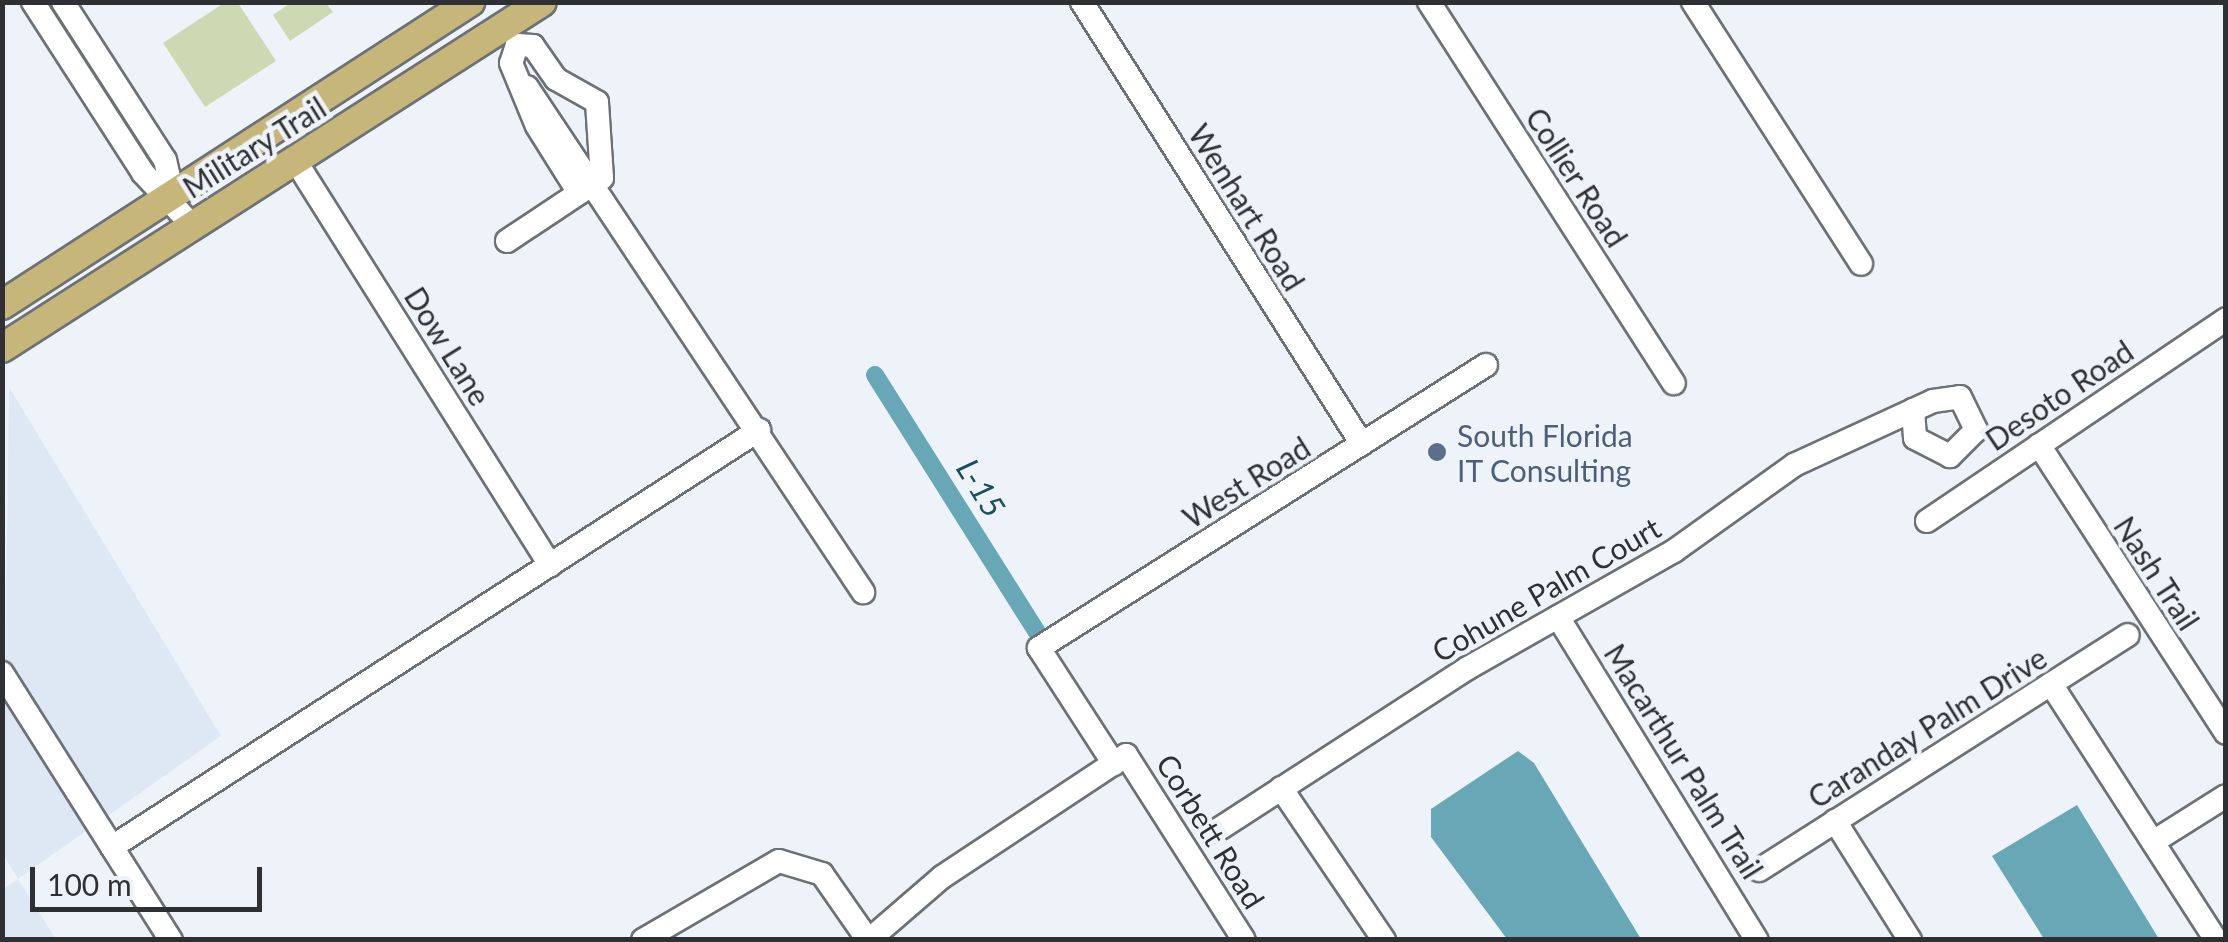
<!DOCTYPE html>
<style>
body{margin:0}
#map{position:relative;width:2228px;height:942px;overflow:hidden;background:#eef3fa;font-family:Lato,sans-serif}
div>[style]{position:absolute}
.built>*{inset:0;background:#dee8f5}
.green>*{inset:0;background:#cdd9b3}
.water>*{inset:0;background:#68a7b5}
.canal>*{height:18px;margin:-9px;padding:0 9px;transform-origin:9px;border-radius:9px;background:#68a7b5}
.roads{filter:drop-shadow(2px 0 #6c7176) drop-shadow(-2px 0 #6c7176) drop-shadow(0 2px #6c7176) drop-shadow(0 -2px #6c7176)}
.minor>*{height:22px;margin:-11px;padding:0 11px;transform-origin:11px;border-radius:11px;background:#fff}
.major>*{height:28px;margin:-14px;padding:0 14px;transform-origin:14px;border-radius:14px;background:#c7b679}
.dots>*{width:28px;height:28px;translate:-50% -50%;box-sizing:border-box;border:5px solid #eef3fa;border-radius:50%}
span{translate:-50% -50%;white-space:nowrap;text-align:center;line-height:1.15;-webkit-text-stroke:9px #eef3fa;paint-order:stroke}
.street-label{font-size:30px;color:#2f3033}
.service-label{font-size:30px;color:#4e5e75}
.left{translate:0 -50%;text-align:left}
.water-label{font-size:32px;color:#184f5a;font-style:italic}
.frame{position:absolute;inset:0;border:5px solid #2f3033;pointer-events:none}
.scale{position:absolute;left:30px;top:867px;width:232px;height:45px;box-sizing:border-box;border:5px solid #2f3033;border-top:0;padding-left:12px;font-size:30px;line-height:35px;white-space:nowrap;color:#2f3033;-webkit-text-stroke:8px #eef3fa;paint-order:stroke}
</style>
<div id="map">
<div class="built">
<i style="clip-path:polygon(9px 387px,221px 736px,18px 879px,56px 939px,3px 939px,3px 889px,18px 879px,3px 854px)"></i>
</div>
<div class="green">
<i style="clip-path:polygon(292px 2px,326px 3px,333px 12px,290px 41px,273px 15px)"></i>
<i style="clip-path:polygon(224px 3px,238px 3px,276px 61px,205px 107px,163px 43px)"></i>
</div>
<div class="water">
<i style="clip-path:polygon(1518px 751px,1534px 763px,1641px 939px,1507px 939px,1431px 837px,1431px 809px)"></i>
<i style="clip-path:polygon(2077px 805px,2159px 939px,2044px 939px,1992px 856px)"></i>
</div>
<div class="canal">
<i style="left:875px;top:375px;width:304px;rotate:57.8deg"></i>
</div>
<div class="roads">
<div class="minor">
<i style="left:33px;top:2px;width:203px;rotate:57.2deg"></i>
<i style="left:143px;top:173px;width:71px;rotate:46.7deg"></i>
<i style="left:63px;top:2px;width:188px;rotate:57.2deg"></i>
<i style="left:165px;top:160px;width:36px;rotate:77deg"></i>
<i style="left:1082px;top:2px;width:523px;rotate:57.65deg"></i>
<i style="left:1429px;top:2px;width:453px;rotate:57.3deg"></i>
<i style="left:1693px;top:2px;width:311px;rotate:57.3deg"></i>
<i style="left:517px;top:45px;width:19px;rotate:108deg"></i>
<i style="left:511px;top:63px;width:68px;rotate:67.6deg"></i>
<i style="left:537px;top:126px;width:79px;rotate:57.9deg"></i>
<i style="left:527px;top:87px;width:607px;rotate:56.36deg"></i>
<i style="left:295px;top:160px;width:479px;rotate:57.8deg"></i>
<i style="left:507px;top:241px;width:114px;rotate:-33.6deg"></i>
<i style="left:602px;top:178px;width:76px;rotate:-93.8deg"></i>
<i style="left:597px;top:102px;width:47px;rotate:-150.7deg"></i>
<i style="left:556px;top:79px;width:40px;rotate:-124.9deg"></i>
<i style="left:533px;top:46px;width:16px;rotate:-176deg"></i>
<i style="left:2039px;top:445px;width:343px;rotate:57deg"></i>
<i style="left:1927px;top:521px;width:361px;rotate:-34deg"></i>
<i style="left:1558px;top:617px;width:379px;rotate:58.4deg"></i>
<i style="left:2px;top:673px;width:316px;rotate:57.7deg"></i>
<i style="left:2051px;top:684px;width:305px;rotate:57.2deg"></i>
<i style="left:1114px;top:764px;width:138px;rotate:-122.9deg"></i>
<i style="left:1039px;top:648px;width:529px;rotate:-32.34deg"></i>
<i style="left:1281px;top:788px;width:184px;rotate:55.9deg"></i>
<i style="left:1835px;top:821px;width:141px;rotate:57.8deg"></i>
<i style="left:1216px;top:831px;width:300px;rotate:-32.9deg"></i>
<i style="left:1468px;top:668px;width:237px;rotate:-29.6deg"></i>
<i style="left:1674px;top:551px;width:148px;rotate:-35.6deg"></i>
<i style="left:1794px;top:465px;width:153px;rotate:-24.7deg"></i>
<i style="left:1933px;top:401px;width:27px;rotate:-8deg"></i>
<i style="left:1960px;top:397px;width:37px;rotate:64deg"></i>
<i style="left:1976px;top:430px;width:37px;rotate:135deg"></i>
<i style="left:1950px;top:456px;width:39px;rotate:-153deg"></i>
<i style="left:1915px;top:438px;width:28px;rotate:-94deg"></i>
<i style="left:2153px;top:842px;width:86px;rotate:-32.2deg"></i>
<i style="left:112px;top:847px;width:770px;rotate:-32.8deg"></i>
<i style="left:1759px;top:870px;width:437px;rotate:-32.5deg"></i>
<i style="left:643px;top:940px;width:157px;rotate:-30.2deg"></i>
<i style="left:779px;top:861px;width:45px;rotate:16.8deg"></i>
<i style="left:822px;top:874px;width:80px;rotate:55.1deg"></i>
<i style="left:869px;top:940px;width:96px;rotate:-40.8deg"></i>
<i style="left:942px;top:877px;width:221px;rotate:-33.5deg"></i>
<i style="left:1126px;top:755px;width:219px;rotate:57.5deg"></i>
</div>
<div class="major">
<i style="left:2px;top:305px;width:558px;rotate:-32.92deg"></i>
<i style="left:2px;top:348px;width:641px;rotate:-32.65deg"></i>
</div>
</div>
<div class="dots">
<i style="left:1437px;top:452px;background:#5c6f8a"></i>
</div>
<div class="street-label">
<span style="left:254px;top:147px;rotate:-32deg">Military Trail</span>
<span style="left:1577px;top:177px;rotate:57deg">Collier Road</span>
<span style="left:1247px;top:207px;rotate:58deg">Wenhart Road</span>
<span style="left:448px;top:346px;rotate:58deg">Dow Lane</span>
<span style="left:2059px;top:395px;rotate:-34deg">Desoto Road</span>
<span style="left:1246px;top:482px;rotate:-32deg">West Road</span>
<span style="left:2157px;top:573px;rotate:57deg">Nash Trail</span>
<span style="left:1546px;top:589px;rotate:-30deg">Cohune Palm Court</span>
<span style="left:1927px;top:727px;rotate:-32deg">Caranday Palm Drive</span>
<span style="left:1684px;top:761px;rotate:58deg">Macarthur Palm Trail</span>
<span style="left:1211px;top:831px;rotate:58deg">Corbett Road</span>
</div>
<div class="service-label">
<span class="left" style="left:1457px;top:452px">South Florida<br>IT Consulting</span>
</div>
<div class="water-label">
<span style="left:981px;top:488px;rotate:58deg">L-15</span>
</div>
<div class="frame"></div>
<div class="scale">100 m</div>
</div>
